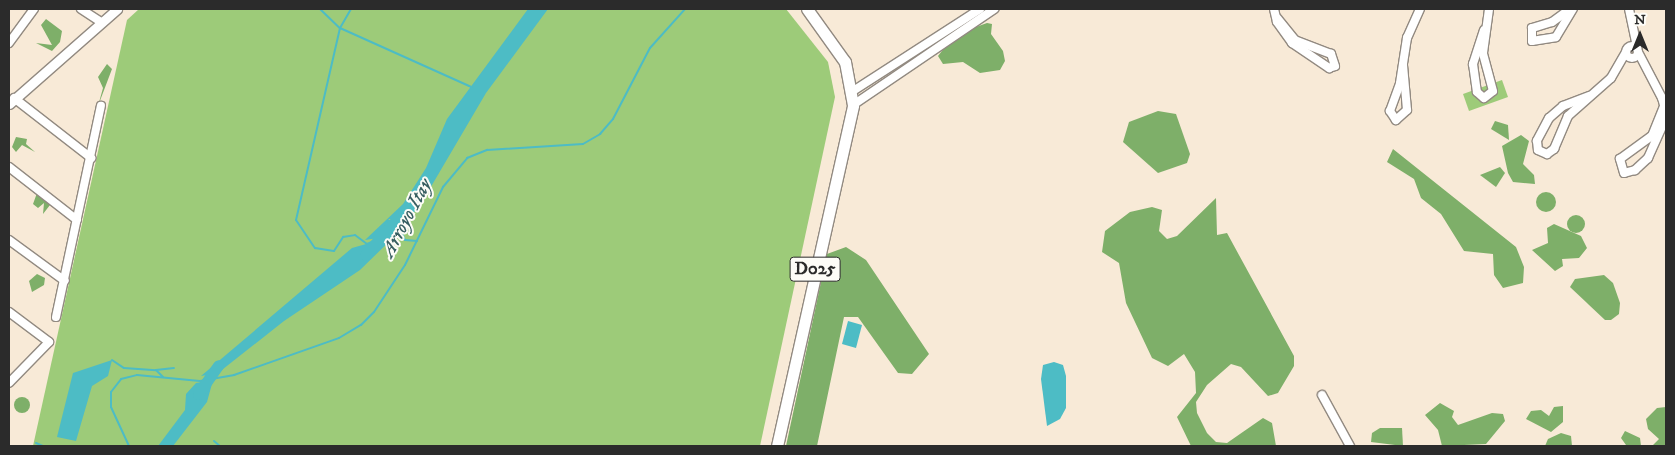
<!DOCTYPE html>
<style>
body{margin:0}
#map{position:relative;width:1675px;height:455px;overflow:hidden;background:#f8ead7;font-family:"IM FELL DW Pica",serif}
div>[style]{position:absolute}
.green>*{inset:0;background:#9dcb79}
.forest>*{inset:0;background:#7eaf69}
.round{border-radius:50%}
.water>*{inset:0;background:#4dbcc5}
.stream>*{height:2px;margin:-1px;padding:0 1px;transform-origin:1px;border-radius:1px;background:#4dbcc5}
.river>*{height:11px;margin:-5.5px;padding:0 5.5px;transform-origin:5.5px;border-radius:5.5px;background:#4dbcc5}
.roads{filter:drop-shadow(1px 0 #928a81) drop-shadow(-1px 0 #928a81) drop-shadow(0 1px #928a81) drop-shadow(0 -1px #928a81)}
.minor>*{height:8px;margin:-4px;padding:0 4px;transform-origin:4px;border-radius:4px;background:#fff}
.minor>.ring{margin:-4px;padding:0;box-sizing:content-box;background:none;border:8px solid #fff;border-radius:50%}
.tertiary>*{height:9px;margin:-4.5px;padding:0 4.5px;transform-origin:4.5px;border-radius:4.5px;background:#fff}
.primary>*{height:11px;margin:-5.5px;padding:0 5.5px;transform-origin:5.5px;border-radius:5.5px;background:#fff}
span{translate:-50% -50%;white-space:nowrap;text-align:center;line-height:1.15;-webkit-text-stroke:4px #fdfcf7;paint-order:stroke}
.shield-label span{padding:1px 4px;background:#fdfcf7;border:1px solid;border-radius:4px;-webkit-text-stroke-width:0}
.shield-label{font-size:18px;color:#2b2b2b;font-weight:700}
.water-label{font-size:20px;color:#375e61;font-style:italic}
.frame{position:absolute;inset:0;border:10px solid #2b2b2b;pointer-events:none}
.north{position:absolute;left:1615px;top:10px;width:50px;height:50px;-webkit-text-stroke:4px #fdfcf7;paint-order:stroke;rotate:0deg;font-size:14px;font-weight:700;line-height:20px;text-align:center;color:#2b2b2b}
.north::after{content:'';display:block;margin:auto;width:18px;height:22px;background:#2b2b2b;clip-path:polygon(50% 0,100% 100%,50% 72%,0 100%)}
</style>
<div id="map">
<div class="green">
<i style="clip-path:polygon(139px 9px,786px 9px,828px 62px,835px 97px,760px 446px,33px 446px,127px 20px)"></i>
<i style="clip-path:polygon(1502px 80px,1508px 97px,1469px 111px,1463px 94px)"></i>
</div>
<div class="forest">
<i style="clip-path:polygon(46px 19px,62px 31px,60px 42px,52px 51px,36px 43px,52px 45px,41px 25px)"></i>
<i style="clip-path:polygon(987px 23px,992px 24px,991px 34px,1003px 51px,1005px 61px,1000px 70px,980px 73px,963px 62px,943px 64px,938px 56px,945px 47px,965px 31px)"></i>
<i style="clip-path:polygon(107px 64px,112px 69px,98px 106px,103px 88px,98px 77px)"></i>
<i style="clip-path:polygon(1158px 111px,1176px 114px,1190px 154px,1187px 163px,1158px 173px,1123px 142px,1129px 122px)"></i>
<i style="clip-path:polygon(1495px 121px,1508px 125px,1509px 140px,1491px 129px)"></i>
<i style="clip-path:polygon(1521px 135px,1529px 141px,1523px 164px,1534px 175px,1535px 184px,1513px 182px,1508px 173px,1502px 146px)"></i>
<i style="clip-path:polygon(16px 137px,27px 139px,26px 144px,35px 152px,22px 145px,16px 152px,12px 147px)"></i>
<i style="clip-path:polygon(1393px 149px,1516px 247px,1524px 267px,1523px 283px,1503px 288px,1494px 275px,1493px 254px,1464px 251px,1441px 214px,1421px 198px,1414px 179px,1387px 162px)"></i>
<i style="clip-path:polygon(1500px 167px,1505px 173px,1496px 187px,1480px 175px)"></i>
<i class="round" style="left:1536px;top:192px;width:20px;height:20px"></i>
<i style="clip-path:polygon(37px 193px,50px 205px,43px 214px,44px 203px,38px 208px,33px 204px)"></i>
<i style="clip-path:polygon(1216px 198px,1217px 235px,1227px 233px,1294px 356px,1294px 366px,1278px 393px,1268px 396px,1241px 367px,1231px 364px,1207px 385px,1196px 402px,1197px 413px,1207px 433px,1216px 442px,1227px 443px,1263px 418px,1272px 423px,1276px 446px,1191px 446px,1177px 417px,1196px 393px,1195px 372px,1184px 354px,1168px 366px,1152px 358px,1126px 303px,1119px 263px,1102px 252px,1105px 231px,1130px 212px,1152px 207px,1162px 210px,1159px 231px,1167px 239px,1177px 236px)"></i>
<i class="round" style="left:1567px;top:215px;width:18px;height:18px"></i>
<i style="clip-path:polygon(1554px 224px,1581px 236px,1587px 248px,1579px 258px,1562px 259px,1563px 266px,1555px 271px,1532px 250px,1548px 243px,1547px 228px)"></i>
<i style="clip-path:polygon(846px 247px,866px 260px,929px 354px,912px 374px,898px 373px,858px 317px,844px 317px,817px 446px,786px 446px,827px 254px)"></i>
<i style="clip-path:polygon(37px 274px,45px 278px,44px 285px,32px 292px,29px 281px)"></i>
<i style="clip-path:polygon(1604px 275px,1613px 283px,1620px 303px,1619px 314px,1611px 320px,1605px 320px,1570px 287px,1575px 279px)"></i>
<i class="round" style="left:14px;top:397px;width:16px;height:16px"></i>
<i style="clip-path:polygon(1440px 403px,1454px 411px,1452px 417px,1458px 425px,1492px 413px,1503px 414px,1505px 421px,1486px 444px,1442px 446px,1438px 430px,1425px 415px)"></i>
<i style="clip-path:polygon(1563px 406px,1563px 422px,1551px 432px,1526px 419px,1531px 411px,1541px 410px,1549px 416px,1554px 407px)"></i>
<i style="clip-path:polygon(1666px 407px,1666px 446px,1652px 446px,1659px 439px,1648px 429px,1646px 419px,1657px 408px)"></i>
<i style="clip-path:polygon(1380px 428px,1402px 428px,1403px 446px,1371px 442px,1372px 433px)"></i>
<i style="clip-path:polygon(1625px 431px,1640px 438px,1641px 446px,1613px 446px,1626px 445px,1621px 438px)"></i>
<i style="clip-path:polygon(1561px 433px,1571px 436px,1572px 446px,1545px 446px,1548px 439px)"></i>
</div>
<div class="water">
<i style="clip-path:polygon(528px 9px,548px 9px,486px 93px,422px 202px,402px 228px,397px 219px,389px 219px,378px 238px,365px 240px,403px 204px,426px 168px,447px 119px)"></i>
<i style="clip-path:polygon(389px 223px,395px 223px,399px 232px,360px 270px,284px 321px,218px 373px,201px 376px,352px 248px,384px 239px)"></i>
<i style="clip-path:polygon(848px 321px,862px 325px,856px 348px,842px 344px)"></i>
<i style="clip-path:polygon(112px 360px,108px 376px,92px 386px,76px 441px,57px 437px,73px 373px)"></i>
<i style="clip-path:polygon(1054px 362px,1063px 365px,1066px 376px,1066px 408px,1060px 419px,1047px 426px,1041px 379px,1043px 365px)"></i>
<i style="clip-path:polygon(213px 380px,207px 402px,173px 446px,158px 446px,185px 410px,186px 394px,196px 383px)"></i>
</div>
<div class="stream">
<i style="left:320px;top:9px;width:28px;rotate:44deg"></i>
<i style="left:340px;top:28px;width:197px;rotate:102.9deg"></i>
<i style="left:296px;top:220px;width:34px;rotate:56deg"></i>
<i style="left:315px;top:248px;width:19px;rotate:9deg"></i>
<i style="left:334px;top:251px;width:17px;rotate:-57deg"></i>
<i style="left:343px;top:237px;width:12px;rotate:-9deg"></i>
<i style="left:355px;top:235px;width:15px;rotate:37deg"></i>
<i style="left:367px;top:244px;width:15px;rotate:-23deg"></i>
<i style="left:381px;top:238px;width:18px;rotate:-68deg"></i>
<i style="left:388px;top:221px;width:8px"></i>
<i style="left:396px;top:221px;width:21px;rotate:65deg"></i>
<i style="left:405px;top:240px;width:12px;rotate:5deg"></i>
<i style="left:351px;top:9px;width:22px;rotate:120deg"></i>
<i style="left:340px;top:28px;width:144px;rotate:24.2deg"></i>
<i style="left:112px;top:360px;width:14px;rotate:34deg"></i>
<i style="left:124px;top:368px;width:32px;rotate:4deg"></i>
<i style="left:156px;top:370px;width:10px;rotate:45deg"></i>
<i style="left:156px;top:370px;width:18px;rotate:-6deg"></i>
<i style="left:214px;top:441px;width:8px;rotate:40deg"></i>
<i style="left:36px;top:443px;width:8px;rotate:23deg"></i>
<i style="left:129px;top:446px;width:43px;rotate:-114.8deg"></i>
<i style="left:111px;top:407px;width:15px;rotate:-90deg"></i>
<i style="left:111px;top:392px;width:16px;rotate:-52deg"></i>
<i style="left:121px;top:379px;width:16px;rotate:-14deg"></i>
<i style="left:137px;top:375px;width:63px;rotate:5.4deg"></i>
<i style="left:200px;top:381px;width:35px;rotate:-10deg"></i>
<i style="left:234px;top:375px;width:111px;rotate:-19.4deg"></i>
<i style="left:339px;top:338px;width:26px;rotate:-31deg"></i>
<i style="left:361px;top:325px;width:18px;rotate:-45deg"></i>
<i style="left:374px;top:312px;width:56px;rotate:-56.6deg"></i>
<i style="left:405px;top:265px;width:87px;rotate:-64deg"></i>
<i style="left:443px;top:187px;width:38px;rotate:-50deg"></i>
<i style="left:467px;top:158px;width:22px;rotate:-22deg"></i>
<i style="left:487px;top:150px;width:96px;rotate:-3.6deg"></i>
<i style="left:583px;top:144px;width:20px;rotate:-30deg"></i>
<i style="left:600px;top:134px;width:20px;rotate:-49deg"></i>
<i style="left:613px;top:119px;width:80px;rotate:-62.5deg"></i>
<i style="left:650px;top:48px;width:52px;rotate:-48.1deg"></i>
</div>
<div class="river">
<i style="left:365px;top:255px;width:62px;rotate:-48.3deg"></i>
<i style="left:198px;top:394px;width:35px;rotate:-55deg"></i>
</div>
<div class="roads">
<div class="minor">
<i style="left:81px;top:9px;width:24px;rotate:33deg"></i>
<i style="left:1274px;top:9px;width:13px;rotate:77deg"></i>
<i style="left:1277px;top:22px;width:26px;rotate:54deg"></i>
<i style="left:1292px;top:43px;width:45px;rotate:34deg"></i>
<i style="left:1329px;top:68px;width:6px;rotate:-18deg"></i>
<i style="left:1335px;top:66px;width:13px;rotate:-108deg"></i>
<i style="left:1331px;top:54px;width:39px;rotate:-159deg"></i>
<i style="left:1295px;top:40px;width:28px;rotate:-129deg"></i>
<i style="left:1570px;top:9px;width:22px;rotate:144deg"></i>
<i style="left:1552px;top:22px;width:21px;rotate:163deg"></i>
<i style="left:1532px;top:28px;width:13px;rotate:90deg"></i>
<i style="left:1532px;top:41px;width:24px;rotate:-9deg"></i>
<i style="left:1556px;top:37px;width:33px;rotate:-59deg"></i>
<i style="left:1629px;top:9px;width:40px;rotate:78deg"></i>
<i style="left:1484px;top:30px;width:36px;rotate:108deg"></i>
<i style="left:1473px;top:64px;width:28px;rotate:82deg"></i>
<i style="left:1477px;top:92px;width:9px;rotate:41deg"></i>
<i style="left:1484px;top:98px;width:11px;rotate:-38deg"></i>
<i style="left:1493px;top:91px;width:39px;rotate:-105deg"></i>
<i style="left:1483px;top:53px;width:44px;rotate:-82.2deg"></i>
<i style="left:9px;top:43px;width:42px;rotate:-53.7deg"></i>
<i class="ring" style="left:1626px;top:46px;width:4px;height:4px"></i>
<i style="left:1638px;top:52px;width:52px;rotate:62.4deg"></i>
<i style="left:1662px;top:98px;width:15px;rotate:74deg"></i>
<i style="left:1666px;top:112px;width:8px;rotate:97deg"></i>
<i style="left:1665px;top:120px;width:42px;rotate:114.1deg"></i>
<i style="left:1648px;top:158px;width:18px;rotate:137deg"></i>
<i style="left:1635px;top:170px;width:11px;rotate:165deg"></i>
<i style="left:1624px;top:173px;width:15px;rotate:-106deg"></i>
<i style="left:1620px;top:159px;width:39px;rotate:-36deg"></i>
<i style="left:1652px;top:136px;width:31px;rotate:-68deg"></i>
<i style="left:1403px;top:65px;width:45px;rotate:84.9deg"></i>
<i style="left:1407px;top:110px;width:15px;rotate:138deg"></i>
<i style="left:1396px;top:120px;width:11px;rotate:-124deg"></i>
<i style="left:1390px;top:111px;width:30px;rotate:-70deg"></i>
<i style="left:1400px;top:83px;width:46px;rotate:-81.2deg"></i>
<i style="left:1407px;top:38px;width:32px;rotate:-66deg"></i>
<i style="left:853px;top:91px;width:151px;rotate:-32.8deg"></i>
<i style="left:1589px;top:96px;width:28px;rotate:159deg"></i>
<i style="left:1563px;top:106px;width:18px;rotate:139deg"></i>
<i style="left:1549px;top:118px;width:26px;rotate:118deg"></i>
<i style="left:1537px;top:141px;width:9px;rotate:84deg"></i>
<i style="left:1538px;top:150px;width:10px;rotate:24deg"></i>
<i style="left:1547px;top:154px;width:9px;rotate:-36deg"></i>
<i style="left:1554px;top:149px;width:36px;rotate:-67deg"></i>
<i style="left:1568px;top:116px;width:57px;rotate:-41.5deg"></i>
<i style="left:1611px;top:78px;width:30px;rotate:-60deg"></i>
<i style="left:14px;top:98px;width:98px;rotate:37.9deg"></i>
<i style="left:853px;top:105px;width:171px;rotate:-34.2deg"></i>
<i style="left:9px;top:167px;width:86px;rotate:37.9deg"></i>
<i style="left:9px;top:240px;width:69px;rotate:36.2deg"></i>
<i style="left:9px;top:312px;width:50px;rotate:36.9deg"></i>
<i style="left:49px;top:342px;width:57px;rotate:134.3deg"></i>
<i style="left:56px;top:317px;width:216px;rotate:-78deg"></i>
<i style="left:1322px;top:395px;width:58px;rotate:61.2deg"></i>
</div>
<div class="tertiary">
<i style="left:9px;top:104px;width:144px;rotate:-41.3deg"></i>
</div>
<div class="primary">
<i style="left:777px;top:446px;width:349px;rotate:-77.4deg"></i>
<i style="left:853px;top:105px;width:44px;rotate:-100.5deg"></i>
<i style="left:845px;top:62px;width:65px;rotate:-125.6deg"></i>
</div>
</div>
<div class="shield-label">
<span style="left:815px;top:269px">D025</span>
</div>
<div class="water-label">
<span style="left:407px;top:218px;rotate:-62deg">Arroyo Itay</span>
</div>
<div class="frame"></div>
<div class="north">N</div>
</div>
